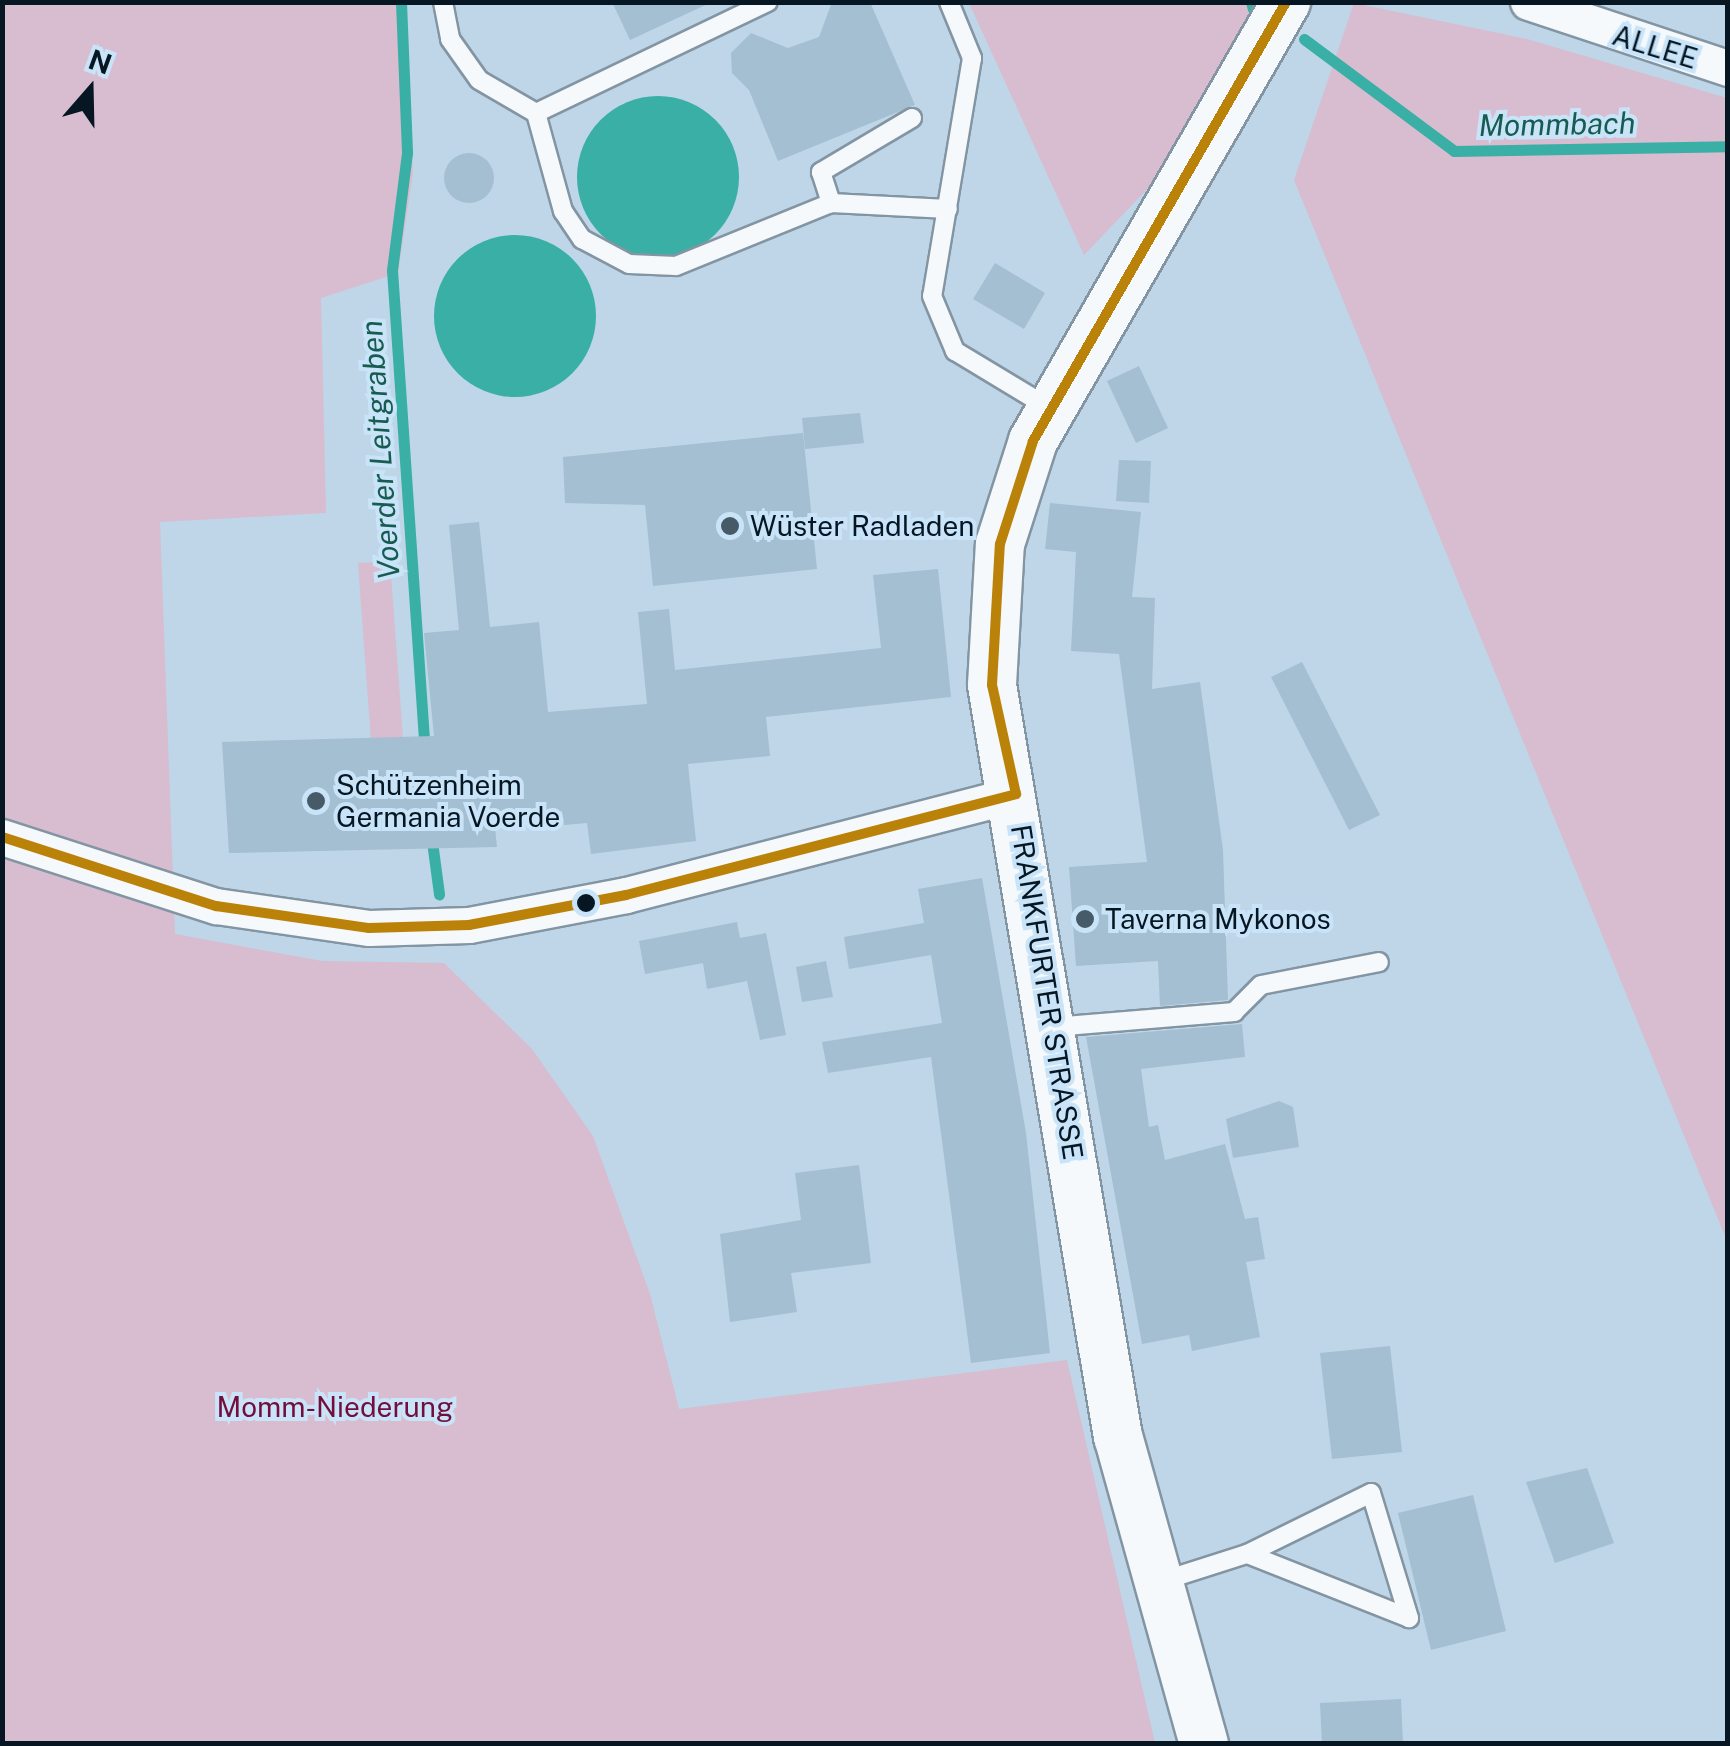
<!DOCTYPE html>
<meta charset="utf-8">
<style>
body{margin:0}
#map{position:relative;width:1730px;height:1746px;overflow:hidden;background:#bed6e8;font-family:"Public Sans",sans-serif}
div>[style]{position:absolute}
.green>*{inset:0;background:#d8bccf}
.water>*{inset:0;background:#39afa6}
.round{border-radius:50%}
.stream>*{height:11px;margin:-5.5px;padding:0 5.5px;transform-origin:5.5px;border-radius:5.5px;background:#39afa6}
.building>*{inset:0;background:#a4bfd1}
.roads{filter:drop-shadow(2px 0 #8395a3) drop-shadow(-2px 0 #8395a3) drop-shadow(0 2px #8395a3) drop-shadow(0 -2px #8395a3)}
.service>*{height:18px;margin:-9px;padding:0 9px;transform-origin:9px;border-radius:9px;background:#f5f9fc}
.minor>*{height:35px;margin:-17.5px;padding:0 17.5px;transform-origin:17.5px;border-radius:17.5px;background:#f5f9fc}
.secondary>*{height:48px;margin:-24px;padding:0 24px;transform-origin:24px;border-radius:24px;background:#f5f9fc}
.bus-1>*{height:10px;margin:-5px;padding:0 5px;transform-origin:5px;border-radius:5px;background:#bb8209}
.dots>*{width:28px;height:28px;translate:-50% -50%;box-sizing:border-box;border:5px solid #c9e4f8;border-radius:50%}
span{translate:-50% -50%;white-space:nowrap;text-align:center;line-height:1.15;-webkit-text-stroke:8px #c9e4f8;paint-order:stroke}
.street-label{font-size:28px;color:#061723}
.poi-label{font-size:28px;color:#061723}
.left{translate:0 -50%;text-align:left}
.park-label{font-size:28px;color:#730d3c}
.water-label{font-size:30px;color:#175c51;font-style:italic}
.frame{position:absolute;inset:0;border:5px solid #061723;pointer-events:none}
.north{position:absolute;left:40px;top:40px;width:100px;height:100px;-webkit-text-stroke:8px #c9e4f8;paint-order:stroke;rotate:20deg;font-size:28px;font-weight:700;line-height:40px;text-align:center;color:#061723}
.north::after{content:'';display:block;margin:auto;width:35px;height:45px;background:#061723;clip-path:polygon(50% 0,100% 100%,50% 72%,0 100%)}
</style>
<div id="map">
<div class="green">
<i style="clip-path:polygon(3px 3px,403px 3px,413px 173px,398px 273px,321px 298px,326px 513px,160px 522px,175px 934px,322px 961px,444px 963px,532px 1049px,593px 1136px,650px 1294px,679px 1409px,1067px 1360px,1155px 1743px,3px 1744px)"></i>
<i style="clip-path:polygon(969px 3px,1256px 3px,1178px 157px,1084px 255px)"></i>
<i style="clip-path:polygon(1354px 3px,1527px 39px,1727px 98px,1727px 1241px,1294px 180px)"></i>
<i style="clip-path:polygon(390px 561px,403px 739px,371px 741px,358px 563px)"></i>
</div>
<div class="water">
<i class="round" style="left:577px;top:96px;width:162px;height:162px"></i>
<i class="round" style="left:434px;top:235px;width:162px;height:162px"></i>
</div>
<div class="stream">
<i style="left:401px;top:2px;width:151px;rotate:87.7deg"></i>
<i style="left:407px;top:153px;width:118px;rotate:97.3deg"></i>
<i style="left:392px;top:270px;width:482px;rotate:86.1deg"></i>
<i style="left:1251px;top:2px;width:7px;rotate:74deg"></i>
<i style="left:1304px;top:39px;width:187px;rotate:36.7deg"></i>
<i style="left:1454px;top:151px;width:274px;rotate:-1deg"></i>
<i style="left:431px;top:834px;width:61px;rotate:82.4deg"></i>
</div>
<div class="building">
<i style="clip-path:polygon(612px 2px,712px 2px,630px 40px)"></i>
<i style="clip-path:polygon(832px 2px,870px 2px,915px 105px,778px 161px,749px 90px,732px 73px,731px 53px,751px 33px,788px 48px,819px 37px)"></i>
<i class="round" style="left:444px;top:153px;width:50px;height:50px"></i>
<i style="clip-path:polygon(995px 263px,1045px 293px,1024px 329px,973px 299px)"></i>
<i style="clip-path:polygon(1139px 366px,1168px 428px,1136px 443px,1107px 381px)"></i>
<i style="clip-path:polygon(860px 413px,864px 443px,805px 449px,802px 418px)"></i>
<i style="clip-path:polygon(803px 433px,817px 569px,653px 586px,645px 505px,565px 503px,563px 457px)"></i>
<i style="clip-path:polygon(1119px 460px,1151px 461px,1149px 503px,1116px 501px)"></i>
<i style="clip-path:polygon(1050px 503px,1141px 512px,1132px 597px,1155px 598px,1152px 689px,1200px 682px,1223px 850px,1228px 1000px,1160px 1006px,1158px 961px,1076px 966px,1069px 867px,1147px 862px,1119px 654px,1071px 651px,1076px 552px,1045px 549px)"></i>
<i style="clip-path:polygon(479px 522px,490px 627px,539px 622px,548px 712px,647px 704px,638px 612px,669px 609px,675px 670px,881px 648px,873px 575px,938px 569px,951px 697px,766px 717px,770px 756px,688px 764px,696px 841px,591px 854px,587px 823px,564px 825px,562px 811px,494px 818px,497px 847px,229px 853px,222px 742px,434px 736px,424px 633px,459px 630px,449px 525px)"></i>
<i style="clip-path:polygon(1302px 662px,1380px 815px,1349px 830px,1271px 677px)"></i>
<i style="clip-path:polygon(982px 878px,1026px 1133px,1050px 1353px,971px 1363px,931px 1057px,828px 1073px,822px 1042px,942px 1023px,931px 955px,849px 969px,844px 937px,924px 923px,918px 889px)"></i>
<i style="clip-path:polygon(737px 922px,740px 938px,766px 933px,786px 1035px,760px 1040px,747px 981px,707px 989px,703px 963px,645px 974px,639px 941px)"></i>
<i style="clip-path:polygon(826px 961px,833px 997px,802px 1002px,796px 967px)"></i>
<i style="clip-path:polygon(1242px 1024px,1245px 1057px,1141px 1069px,1149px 1127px,1158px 1125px,1165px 1160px,1225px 1144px,1245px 1219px,1258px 1217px,1265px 1259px,1246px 1262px,1260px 1337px,1192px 1351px,1189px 1335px,1142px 1344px,1086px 1037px)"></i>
<i style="clip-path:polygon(1279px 1101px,1293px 1107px,1299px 1147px,1233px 1158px,1226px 1119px)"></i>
<i style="clip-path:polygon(859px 1165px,871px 1263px,791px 1273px,797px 1312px,730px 1322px,720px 1234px,801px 1220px,795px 1173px)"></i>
<i style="clip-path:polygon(1390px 1346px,1402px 1452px,1332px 1459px,1320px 1353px)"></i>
<i style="clip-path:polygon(1587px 1468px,1614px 1543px,1555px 1563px,1526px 1482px)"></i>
<i style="clip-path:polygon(1473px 1495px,1506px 1631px,1431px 1650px,1398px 1513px)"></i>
<i style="clip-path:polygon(1401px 1699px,1403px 1744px,1322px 1744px,1320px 1703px)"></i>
</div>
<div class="roads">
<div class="service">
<i style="left:443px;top:2px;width:38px;rotate:79deg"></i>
<i style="left:450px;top:39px;width:50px;rotate:54.7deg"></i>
<i style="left:479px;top:80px;width:66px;rotate:30.1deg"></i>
<i style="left:536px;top:113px;width:257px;rotate:-25.6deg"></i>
<i style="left:949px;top:2px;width:61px;rotate:67.7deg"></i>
<i style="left:972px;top:58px;width:241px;rotate:99.5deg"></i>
<i style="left:932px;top:296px;width:60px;rotate:67.3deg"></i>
<i style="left:955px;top:351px;width:109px;rotate:31.1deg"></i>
<i style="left:536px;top:113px;width:102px;rotate:74.6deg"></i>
<i style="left:563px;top:211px;width:34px;rotate:56deg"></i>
<i style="left:582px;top:239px;width:53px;rotate:28deg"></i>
<i style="left:629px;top:264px;width:47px;rotate:2.4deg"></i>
<i style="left:676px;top:266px;width:167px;rotate:-22.1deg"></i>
<i style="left:912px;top:118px;width:106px;rotate:149.3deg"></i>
<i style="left:821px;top:172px;width:33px;rotate:72deg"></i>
<i style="left:831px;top:203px;width:117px;rotate:2.9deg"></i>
<i style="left:1053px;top:1027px;width:182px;rotate:-4.7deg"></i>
<i style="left:1234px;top:1012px;width:38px;rotate:-45deg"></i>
<i style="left:1261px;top:985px;width:120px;rotate:-11deg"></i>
<i style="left:1159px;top:1582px;width:92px;rotate:-17.7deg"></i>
<i style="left:1247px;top:1554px;width:138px;rotate:-26.2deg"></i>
<i style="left:1371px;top:1493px;width:131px;rotate:73.1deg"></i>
<i style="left:1409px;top:1618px;width:174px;rotate:-158.4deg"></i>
</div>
<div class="minor">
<i style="left:1528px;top:2px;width:211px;rotate:18.3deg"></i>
<i style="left:2px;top:837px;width:225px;rotate:17.9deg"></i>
<i style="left:216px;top:906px;width:155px;rotate:8.2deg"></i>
<i style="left:369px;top:928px;width:100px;rotate:-1.7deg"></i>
<i style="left:469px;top:925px;width:160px;rotate:-10.8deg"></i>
<i style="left:626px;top:895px;width:403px;rotate:-14.5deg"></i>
</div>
<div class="secondary">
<i style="left:1204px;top:1744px;width:319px;rotate:-105.6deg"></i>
<i style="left:1118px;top:1437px;width:762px;rotate:-99.51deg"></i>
<i style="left:992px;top:685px;width:141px;rotate:-86.8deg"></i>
<i style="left:1000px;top:544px;width:108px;rotate:-72.2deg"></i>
<i style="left:1033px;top:441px;width:507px;rotate:-60.04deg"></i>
</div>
</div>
<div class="bus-1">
<i style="left:2px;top:837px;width:225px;rotate:17.9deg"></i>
<i style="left:216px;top:906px;width:155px;rotate:8.2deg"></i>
<i style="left:369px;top:928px;width:100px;rotate:-1.7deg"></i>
<i style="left:469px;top:925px;width:160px;rotate:-10.8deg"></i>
<i style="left:626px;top:895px;width:403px;rotate:-14.5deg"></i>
<i style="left:1016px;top:794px;width:112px;rotate:-102.4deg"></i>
<i style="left:992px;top:685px;width:141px;rotate:-86.8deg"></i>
<i style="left:1000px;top:544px;width:108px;rotate:-72.2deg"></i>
<i style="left:1033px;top:441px;width:507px;rotate:-60.04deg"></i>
</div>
<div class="dots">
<i style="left:730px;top:526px;background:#465a68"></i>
<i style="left:316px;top:801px;background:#465a68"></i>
<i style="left:586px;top:903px;background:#061723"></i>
<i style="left:1085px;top:919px;background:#465a68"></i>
</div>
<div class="street-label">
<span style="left:1655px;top:47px;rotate:17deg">ALLEE</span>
<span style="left:1047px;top:992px;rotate:81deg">FRANKFURTER STRASSE</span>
</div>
<div class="poi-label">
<span class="left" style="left:750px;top:526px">Wüster Radladen</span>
<span class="left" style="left:336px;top:801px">Schützenheim<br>Germania Voerde</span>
<span class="left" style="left:1105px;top:919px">Taverna Mykonos</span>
</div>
<div class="park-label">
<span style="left:335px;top:1407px">Momm-Niederung</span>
</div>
<div class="water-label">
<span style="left:1557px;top:124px;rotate:-1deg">Mommbach</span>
<span style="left:380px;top:450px;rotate:-94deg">Voerder Leitgraben</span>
</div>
<div class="frame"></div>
<div class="north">N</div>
</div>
